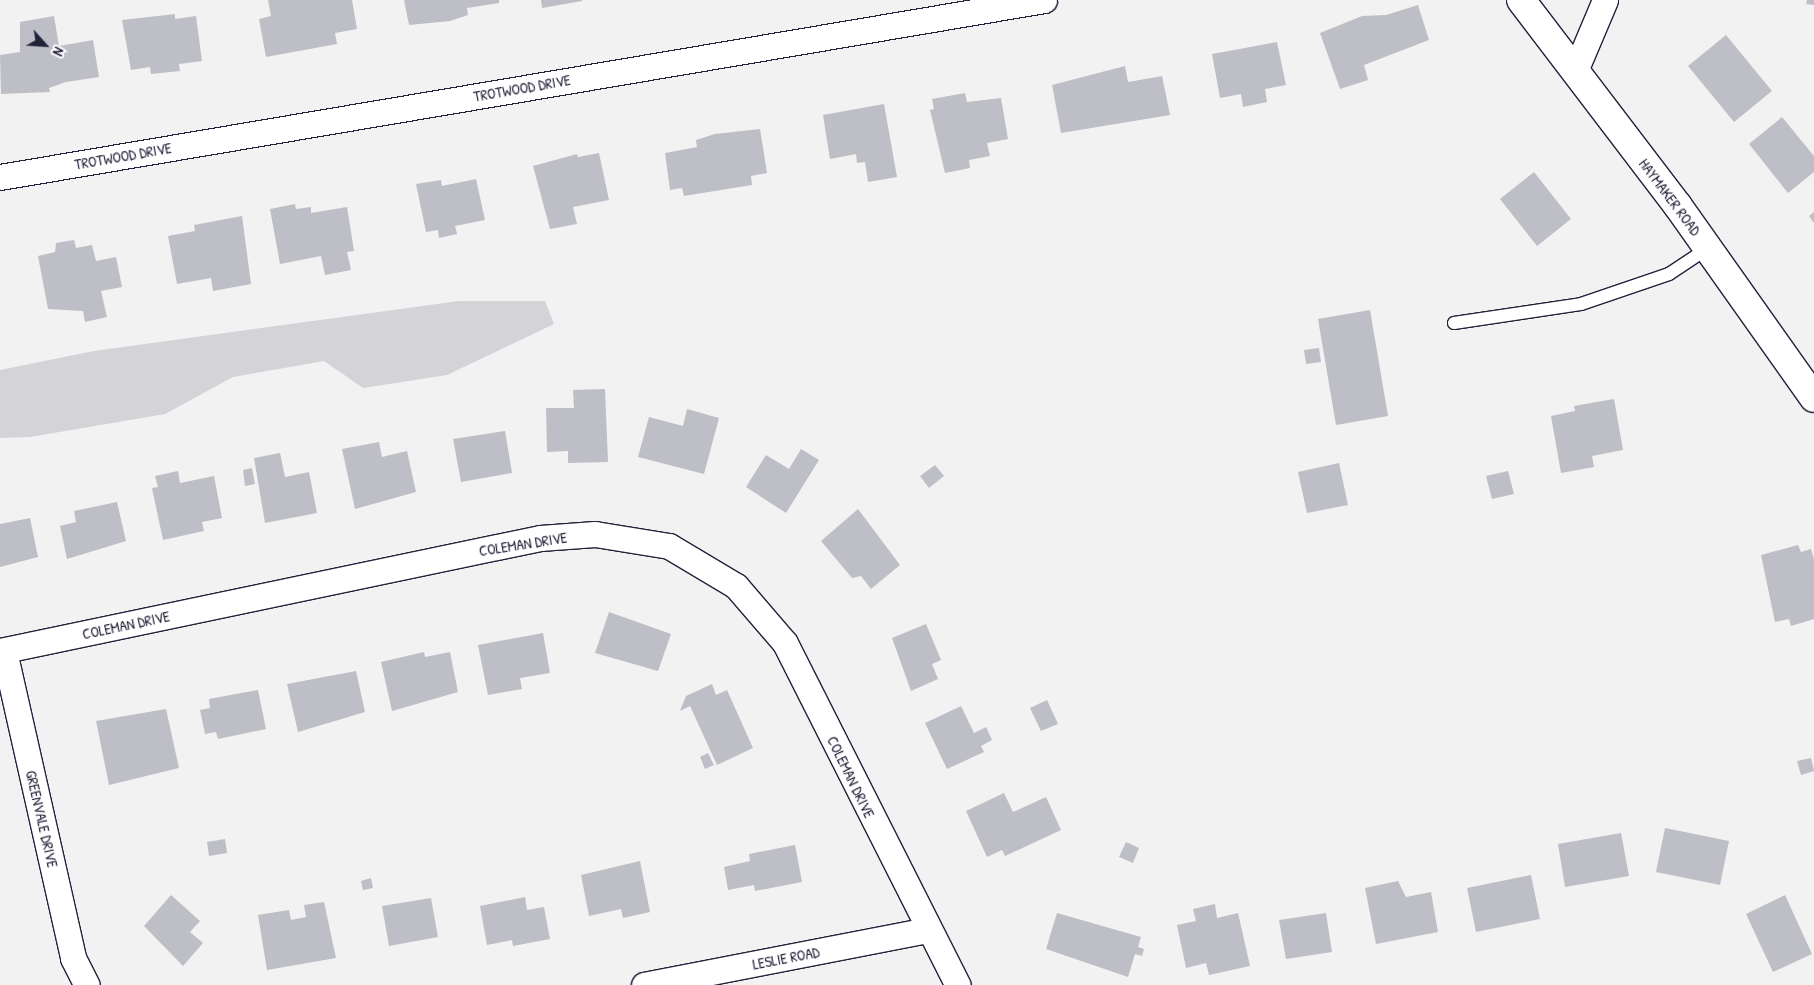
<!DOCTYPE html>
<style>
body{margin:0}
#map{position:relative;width:1814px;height:985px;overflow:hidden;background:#f2f2f3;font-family:"Patrick Hand",sans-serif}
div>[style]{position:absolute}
.green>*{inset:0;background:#d3d3d8}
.building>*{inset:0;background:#bebec6}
.roads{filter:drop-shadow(1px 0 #22223b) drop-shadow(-1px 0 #22223b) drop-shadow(0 1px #22223b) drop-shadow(0 -1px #22223b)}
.lane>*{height:12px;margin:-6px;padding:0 6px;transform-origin:6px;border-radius:6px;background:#fff}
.street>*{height:25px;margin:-12.5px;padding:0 12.5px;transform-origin:12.5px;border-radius:12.5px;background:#fff}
.secondary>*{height:28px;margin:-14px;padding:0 14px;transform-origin:14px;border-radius:14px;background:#fff}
span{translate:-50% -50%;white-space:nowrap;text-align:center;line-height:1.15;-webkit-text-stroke:4.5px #fff;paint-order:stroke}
.street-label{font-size:15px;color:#22223b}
.north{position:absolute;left:20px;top:20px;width:50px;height:50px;-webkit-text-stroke:4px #fff;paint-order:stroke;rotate:116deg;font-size:14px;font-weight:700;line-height:20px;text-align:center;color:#22223b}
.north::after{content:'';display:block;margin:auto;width:18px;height:22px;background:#22223b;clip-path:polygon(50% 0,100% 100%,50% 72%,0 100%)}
</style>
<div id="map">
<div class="green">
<i style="clip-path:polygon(459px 301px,545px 301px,554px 324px,447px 375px,363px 388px,324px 361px,233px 377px,165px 414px,30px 437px,0 438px,0 370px,94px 351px)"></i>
</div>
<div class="building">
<i style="clip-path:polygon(268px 0,352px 0,357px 29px,335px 33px,337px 44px,266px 57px,259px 19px,271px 16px)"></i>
<i style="clip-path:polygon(404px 0,499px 0,499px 3px,467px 8px,468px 15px,450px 21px,409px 25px)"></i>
<i style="clip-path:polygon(541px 0,582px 0,582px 1px,542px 8px)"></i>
<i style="clip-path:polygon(1807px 0,1814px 0,1814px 5px,1806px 4px)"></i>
<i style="clip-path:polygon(1418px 5px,1429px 40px,1364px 65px,1368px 80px,1340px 89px,1320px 33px,1362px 16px,1386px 15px)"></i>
<i style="clip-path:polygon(175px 14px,175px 19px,196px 16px,202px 61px,179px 64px,180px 71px,151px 74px,150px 67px,131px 70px,122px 20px)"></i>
<i style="clip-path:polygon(54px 16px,59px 46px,93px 40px,99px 77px,66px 82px,49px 88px,50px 92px,1px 94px,0 55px,20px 52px,20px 22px)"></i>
<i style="clip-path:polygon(1726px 35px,1772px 91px,1734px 122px,1688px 66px)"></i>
<i style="clip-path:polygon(1277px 42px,1286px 85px,1265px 89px,1267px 102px,1243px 107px,1241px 94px,1220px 98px,1212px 54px)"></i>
<i style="clip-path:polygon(1125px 66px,1128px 82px,1162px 76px,1170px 115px,1061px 133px,1052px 85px)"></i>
<i style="clip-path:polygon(965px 93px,967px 102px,1001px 98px,1008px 139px,987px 143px,990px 156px,969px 160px,970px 168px,945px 173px,930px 110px,934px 109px,932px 99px)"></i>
<i style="clip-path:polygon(884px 104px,897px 177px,868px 182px,865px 162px,857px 163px,856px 154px,830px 159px,823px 115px)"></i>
<i style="clip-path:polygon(1782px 117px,1814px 156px,1814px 172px,1788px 193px,1749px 144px)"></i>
<i style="clip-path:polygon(760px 129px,767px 173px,751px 176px,752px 185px,684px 196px,682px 188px,670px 190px,665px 153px,697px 147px,696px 140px,715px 134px)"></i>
<i style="clip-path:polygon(599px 153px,609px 200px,573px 207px,577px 224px,550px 229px,533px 166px,577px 154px,578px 157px)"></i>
<i style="clip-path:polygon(1534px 172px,1571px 219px,1537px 246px,1500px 199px)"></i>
<i style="clip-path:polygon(476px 179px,485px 220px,455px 226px,457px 234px,439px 238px,438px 230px,426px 232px,416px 184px,441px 180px,442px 186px)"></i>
<i style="clip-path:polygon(295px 204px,296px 209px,311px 207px,311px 213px,347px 207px,354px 251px,347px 252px,351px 270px,325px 275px,321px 256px,280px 264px,270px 209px)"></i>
<i style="clip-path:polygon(1814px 212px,1814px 223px,1809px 216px)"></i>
<i style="clip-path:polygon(242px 216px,251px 284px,213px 291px,211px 278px,177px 284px,168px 236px,195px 231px,194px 225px)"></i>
<i style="clip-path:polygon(74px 240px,76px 248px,92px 245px,96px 261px,116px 257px,122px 287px,101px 291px,107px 317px,85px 322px,83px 311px,48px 309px,38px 256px,55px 252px,56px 243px)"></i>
<i style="clip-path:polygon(1370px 310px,1388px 416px,1336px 425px,1318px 319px)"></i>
<i style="clip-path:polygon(1319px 348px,1321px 362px,1306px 364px,1304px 350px)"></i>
<i style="clip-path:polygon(605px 389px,608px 462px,568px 463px,568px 451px,547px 452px,546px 408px,574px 408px,573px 390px)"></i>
<i style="clip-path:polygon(1614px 399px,1623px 450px,1592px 456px,1594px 467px,1561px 473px,1551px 416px,1575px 411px,1574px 406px)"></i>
<i style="clip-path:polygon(687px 409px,719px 418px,704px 474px,638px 457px,649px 417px,683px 426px)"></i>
<i style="clip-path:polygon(505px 431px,512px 473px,461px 482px,453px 439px)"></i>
<i style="clip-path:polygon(379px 442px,382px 457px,407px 451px,416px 492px,355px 509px,342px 449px)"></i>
<i style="clip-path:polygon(801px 449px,819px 460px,786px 513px,746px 487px,766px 455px,789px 469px)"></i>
<i style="clip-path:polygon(280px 453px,285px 477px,309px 472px,317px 513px,265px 523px,254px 458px)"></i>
<i style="clip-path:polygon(1339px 463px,1348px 505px,1307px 513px,1298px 472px)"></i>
<i style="clip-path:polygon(935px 465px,944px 476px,929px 488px,920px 476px)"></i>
<i style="clip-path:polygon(252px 468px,255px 484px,245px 486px,243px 470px)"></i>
<i style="clip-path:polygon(178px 471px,180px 483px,214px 476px,222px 518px,202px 522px,204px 531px,163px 540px,152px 488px,158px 487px,155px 476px)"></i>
<i style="clip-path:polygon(1508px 471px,1514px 494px,1492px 499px,1486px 476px)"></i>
<i style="clip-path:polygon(117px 502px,126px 541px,67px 559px,60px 526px,76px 522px,74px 511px)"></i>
<i style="clip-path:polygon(858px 509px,900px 565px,871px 589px,861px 576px,852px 578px,821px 541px)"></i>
<i style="clip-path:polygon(30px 518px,38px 557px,0 567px,0 524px)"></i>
<i style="clip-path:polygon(1798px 545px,1801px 552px,1811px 549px,1814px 559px,1814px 619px,1791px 626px,1789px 619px,1775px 622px,1761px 555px)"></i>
<i style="clip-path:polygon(609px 612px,671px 634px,658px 671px,595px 653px)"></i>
<i style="clip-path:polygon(926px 624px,941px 660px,932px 664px,938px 679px,911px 691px,892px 638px)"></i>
<i style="clip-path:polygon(543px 633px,550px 673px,520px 678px,522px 689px,488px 695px,478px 645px)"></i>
<i style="clip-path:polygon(424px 652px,425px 657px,450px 652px,458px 692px,392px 711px,381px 662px)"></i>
<i style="clip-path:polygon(356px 671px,365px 712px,298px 732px,287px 684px)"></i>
<i style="clip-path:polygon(712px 684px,716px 695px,727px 690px,753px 748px,717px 765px,690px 706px,680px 711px,686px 696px)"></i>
<i style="clip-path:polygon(258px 690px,266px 729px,218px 739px,216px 732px,205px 734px,200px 710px,210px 708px,209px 699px)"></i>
<i style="clip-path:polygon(1047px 700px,1058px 724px,1041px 731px,1030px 708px)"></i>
<i style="clip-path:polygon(961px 706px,974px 733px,986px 727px,992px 740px,981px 746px,984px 752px,947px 769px,925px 723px)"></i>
<i style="clip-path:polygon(166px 709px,179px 768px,109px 785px,96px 721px)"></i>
<i style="clip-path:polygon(708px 753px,714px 765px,705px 769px,700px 757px)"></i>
<i style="clip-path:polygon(1811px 758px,1814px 771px,1801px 775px,1797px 761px)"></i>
<i style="clip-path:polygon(1004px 793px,1013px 812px,1046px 797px,1061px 830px,1005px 856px,1002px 850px,987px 857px,966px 811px)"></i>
<i style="clip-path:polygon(1665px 828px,1729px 841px,1720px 885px,1656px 872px)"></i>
<i style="clip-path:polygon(1621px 833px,1629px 876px,1565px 887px,1558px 844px)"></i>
<i style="clip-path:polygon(225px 839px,227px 853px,209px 856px,207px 842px)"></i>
<i style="clip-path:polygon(1126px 842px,1139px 848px,1133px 863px,1119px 857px)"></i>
<i style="clip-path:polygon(795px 845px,802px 882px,755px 891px,754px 885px,728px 890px,724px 867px,750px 861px,749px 854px)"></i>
<i style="clip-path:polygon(640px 861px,650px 912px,623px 918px,621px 909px,589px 916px,581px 875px)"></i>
<i style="clip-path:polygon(1531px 875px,1540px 919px,1476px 932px,1467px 888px)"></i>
<i style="clip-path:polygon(371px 878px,373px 888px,363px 890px,361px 881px)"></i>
<i style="clip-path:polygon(1398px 881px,1406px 897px,1431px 892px,1438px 932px,1376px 944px,1365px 888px)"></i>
<i style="clip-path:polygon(171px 895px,200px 921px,190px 932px,203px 943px,183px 966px,144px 926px)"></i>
<i style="clip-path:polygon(1785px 895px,1812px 954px,1773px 972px,1746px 914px)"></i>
<i style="clip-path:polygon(525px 897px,527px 910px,544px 907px,550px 939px,513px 946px,512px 940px,487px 945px,480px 906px)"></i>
<i style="clip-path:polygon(431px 898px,438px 937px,389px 946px,382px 906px)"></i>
<i style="clip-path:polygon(324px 902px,336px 958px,267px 970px,258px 915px,289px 910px,291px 920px,306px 917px,304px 905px)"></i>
<i style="clip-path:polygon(1215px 904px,1217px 918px,1238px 913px,1250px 966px,1209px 975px,1206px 963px,1186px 968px,1177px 925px,1196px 921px,1193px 909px)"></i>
<i style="clip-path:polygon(1057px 913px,1141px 937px,1138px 947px,1144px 949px,1142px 956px,1135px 954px,1128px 977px,1046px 949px)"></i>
<i style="clip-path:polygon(1326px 913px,1332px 952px,1286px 959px,1279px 920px)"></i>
</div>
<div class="roads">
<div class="lane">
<i style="left:1454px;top:323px;width:128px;rotate:-8.5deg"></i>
<i style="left:1581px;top:304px;width:93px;rotate:-18.8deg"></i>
<i style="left:1669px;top:274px;width:47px;rotate:-33.7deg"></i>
</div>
<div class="street">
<i style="left:1575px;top:71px;width:77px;rotate:-67.1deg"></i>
<i style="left:0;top:177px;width:1059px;rotate:-9.62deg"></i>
<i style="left:0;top:651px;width:552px;rotate:-11.82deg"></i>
<i style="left:540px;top:538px;width:55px;rotate:-4.2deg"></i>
<i style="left:595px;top:534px;width:75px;rotate:9.2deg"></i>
<i style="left:669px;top:546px;width:78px;rotate:30.8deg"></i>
<i style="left:736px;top:586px;width:75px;rotate:49.3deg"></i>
<i style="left:785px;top:643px;width:383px;rotate:63.2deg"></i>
<i style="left:4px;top:651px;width:315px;rotate:77.3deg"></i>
<i style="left:73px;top:958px;width:30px;rotate:63deg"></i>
<i style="left:644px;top:985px;width:288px;rotate:-11deg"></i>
</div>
<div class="secondary">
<i style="left:1521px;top:0;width:259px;rotate:52.7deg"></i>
<i style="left:1678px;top:206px;width:235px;rotate:54.7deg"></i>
</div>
</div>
<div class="street-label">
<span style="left:522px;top:88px;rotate:-10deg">TROTWOOD DRIVE</span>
<span style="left:123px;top:156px;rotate:-10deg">TROTWOOD DRIVE</span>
<span style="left:1670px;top:197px;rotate:53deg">HAYMAKER ROAD</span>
<span style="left:523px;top:544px;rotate:-9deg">COLEMAN DRIVE</span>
<span style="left:126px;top:625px;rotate:-12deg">COLEMAN DRIVE</span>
<span style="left:851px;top:777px;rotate:64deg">COLEMAN DRIVE</span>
<span style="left:42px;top:819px;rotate:77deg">GREENVALE DRIVE</span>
<span style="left:786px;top:958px;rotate:-11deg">LESLIE ROAD</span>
</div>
<div class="north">N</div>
</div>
